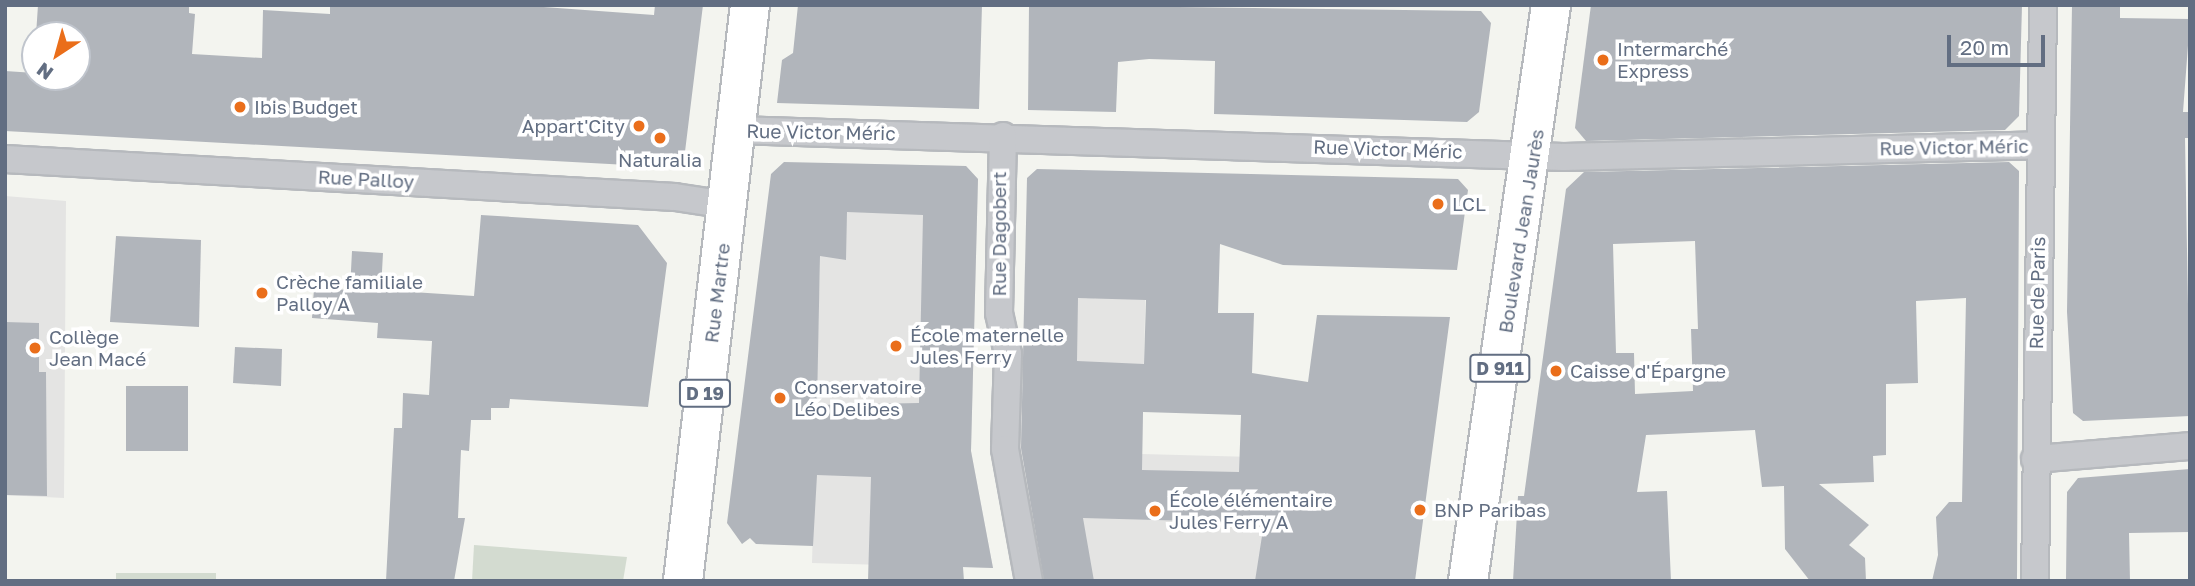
<!DOCTYPE html>
<meta charset="utf-8">
<style>
body{margin:0}
#map{position:relative;width:2195px;height:586px;overflow:hidden;background:#f3f4ef;font-family:"Golos Text",sans-serif}
div>[style]{position:absolute}
.built>*{inset:0;background:#e4e4e3}
.green>*{inset:0;background:#d3dbd0}
.building>*{inset:0;background:#b1b5bb}
.roads{filter:drop-shadow(2px 0 #b6b9bd) drop-shadow(-2px 0 #b6b9bd) drop-shadow(0 2px #b6b9bd) drop-shadow(0 -2px #b6b9bd)}
.street>*{height:26px;margin:-13px;padding:0 13px;transform-origin:13px;border-radius:13px;background:#c6c8cc}
.primary>*{height:38px;margin:-19px;padding:0 19px;transform-origin:19px;border-radius:19px;background:#fff}
.dots>*{width:19px;height:19px;translate:-50% -50%;box-sizing:border-box;border:4px solid #fff;border-radius:50%}
span{translate:-50% -50%;white-space:nowrap;text-align:center;line-height:1.15;-webkit-text-stroke:7px #fff;paint-order:stroke}
.shield-label span{padding:2px 5px;background:#fff;border:2px solid;border-radius:5px;-webkit-text-stroke-width:0}
.shield-label{font-size:18px;color:#626e82;font-weight:700}
.poi-label{font-size:19px;color:#626e82}
.left{translate:0 -50%;text-align:left}
.right{translate:-100% -50%;text-align:right}
.street-label{font-size:19px;color:#626e82}
.frame{position:absolute;inset:0;border:7px solid #626e82;pointer-events:none}
.north{position:absolute;left:21px;top:21px;width:70px;height:70px;box-sizing:border-box;background:#fff;border:2px solid #c0c5cd;border-radius:50%;rotate:216deg;font-size:19px;font-weight:700;line-height:28px;text-align:center;color:#626e82}
.north::after{content:'';display:block;margin:auto;width:24px;height:32px;background:#ea6e1a;clip-path:polygon(50% 0,100% 100%,50% 72%,0 100%)}
.scale{position:absolute;left:1947px;top:35px;width:98px;height:32px;box-sizing:border-box;border:4px solid #626e82;border-top:0;padding-left:9px;font-size:21px;line-height:24px;white-space:nowrap;color:#626e82;-webkit-text-stroke:5px #fff;paint-order:stroke}
</style>
<div id="map">
<div class="built">
<i style="clip-path:polygon(813px 163px,966px 166px,978px 179px,971px 451px,993px 568px,812px 563px,820px 259px)"></i>
<i style="clip-path:polygon(5px 196px,66px 201px,64px 498px,5px 495px)"></i>
<i style="clip-path:polygon(1025px 263px,1146px 266px,1142px 454px,1286px 458px,1269px 581px,1044px 581px,1020px 450px)"></i>
</div>
<div class="green">
<i style="clip-path:polygon(474px 545px,627px 557px,623px 581px,472px 581px)"></i>
<i style="clip-path:polygon(116px 573px,216px 573px,216px 581px,116px 581px)"></i>
</div>
<div class="building">
<i style="clip-path:polygon(38px 5px,189px 5px,189px 13px,195px 14px,192px 54px,262px 58px,263px 10px,330px 14px,330px 5px,516px 5px,654px 15px,655px 5px,703px 5px,683px 168px,5px 131px,5px 71px,35px 73px,35px 65px,35px 77px,77px 77px,77px 35px,36px 35px)"></i>
<i style="clip-path:polygon(798px 5px,982px 5px,979px 109px,777px 103px,782px 60px,793px 53px)"></i>
<i style="clip-path:polygon(1029px 5px,1481px 11px,1491px 23px,1479px 112px,1467px 122px,1214px 114px,1215px 61px,1149px 59px,1118px 62px,1116px 112px,1028px 110px)"></i>
<i style="clip-path:polygon(1591px 5px,2022px 5px,2019px 116px,2005px 130px,1586px 141px,1575px 128px)"></i>
<i style="clip-path:polygon(2072px 5px,2120px 5px,2120px 18px,2190px 19px,2183px 112px,2190px 112px,2190px 138px,2185px 138px,2190px 416px,2083px 421px,2073px 413px,2067px 312px)"></i>
<i style="clip-path:polygon(evenodd,784px 162px,966px 166px,978px 179px,971px 451px,993px 568px,963px 567px,964px 581px,868px 581px,871px 477px,817px 475px,813px 546px,756px 544px,750px 538px,742px 544px,727px 523px,771px 174px,784px 162px,847px 212px,923px 215px,919px 403px,817px 405px,820px 256px,846px 260px,847px 212px)"></i>
<i style="clip-path:polygon(evenodd,2009px 162px,2019px 171px,2017px 581px,1932px 581px,1938px 555px,1936px 517px,1949px 502px,1962px 502px,1966px 298px,1916px 301px,1918px 383px,1886px 384px,1886px 455px,1873px 456px,1874px 482px,1819px 484px,1869px 525px,1849px 545px,1865px 558px,1866px 581px,1810px 581px,1785px 549px,1784px 486px,1762px 487px,1755px 430px,1646px 435px,1637px 492px,1667px 491px,1671px 581px,1513px 581px,1518px 496px,1524px 496px,1566px 189px,1584px 172px,2009px 162px,1695px 241px,1698px 329px,1691px 329px,1693px 391px,1635px 394px,1634px 353px,1616px 353px,1613px 244px,1695px 241px)"></i>
<i style="clip-path:polygon(evenodd,1037px 169px,1458px 179px,1468px 190px,1457px 270px,1283px 265px,1220px 244px,1218px 313px,1254px 313px,1252px 373px,1308px 382px,1317px 315px,1450px 317px,1415px 581px,1255px 581px,1264px 523px,1083px 518px,1094px 581px,1044px 581px,1021px 448px,1027px 178px,1037px 169px,1078px 298px,1146px 300px,1144px 364px,1077px 361px,1078px 298px,1037px 169px,1143px 412px,1241px 415px,1239px 472px,1142px 470px,1143px 412px)"></i>
<i style="clip-path:polygon(481px 215px,638px 225px,667px 263px,648px 407px,510px 399px,509px 408px,491px 408px,491px 420px,471px 420px,469px 451px,461px 450px,458px 518px,465px 518px,454px 581px,386px 581px,394px 428px,402px 428px,403px 393px,429px 395px,432px 341px,377px 338px,378px 323px,312px 318px,314px 288px,350px 290px,352px 251px,383px 253px,381px 290px,474px 296px)"></i>
<i style="clip-path:polygon(116px 236px,201px 240px,199px 327px,110px 322px)"></i>
<i style="clip-path:polygon(5px 322px,39px 323px,39px 372px,46px 372px,47px 496px,5px 495px)"></i>
<i style="clip-path:polygon(235px 347px,282px 349px,281px 386px,233px 383px)"></i>
<i style="clip-path:polygon(126px 386px,188px 386px,188px 451px,126px 451px)"></i>
<i style="clip-path:polygon(2190px 469px,2190px 532px,2129px 533px,2130px 581px,2066px 581px,2067px 492px,2078px 478px)"></i>
</div>
<div class="roads">
<div class="street">
<i style="left:736px;top:130px;width:828px;rotate:1.87deg"></i>
<i style="left:1564px;top:157px;width:476px;rotate:-1.4deg"></i>
<i style="left:1003px;top:136px;width:177px;rotate:91.3deg"></i>
<i style="left:999px;top:313px;width:42px;rotate:77.6deg"></i>
<i style="left:1008px;top:354px;width:95px;rotate:91.8deg"></i>
<i style="left:1005px;top:449px;width:134px;rotate:79.7deg"></i>
<i style="left:5px;top:159px;width:671px;rotate:3.25deg"></i>
<i style="left:675px;top:197px;width:53px;rotate:8.7deg"></i>
<i style="left:2035px;top:459px;width:156px;rotate:-4.8deg"></i>
<i style="left:2035px;top:581px;width:576px;rotate:-89.2deg"></i>
</div>
<div class="primary">
<i style="left:683px;top:581px;width:580px;rotate:-83.37deg"></i>
<i style="left:1468px;top:581px;width:582px;rotate:-81.8deg"></i>
</div>
</div>
<div class="dots">
<i style="left:1603px;top:60px;background:#ea6e1a"></i>
<i style="left:240px;top:107px;background:#ea6e1a"></i>
<i style="left:639px;top:126px;background:#ea6e1a"></i>
<i style="left:660px;top:138px;background:#ea6e1a"></i>
<i style="left:1438px;top:204px;background:#ea6e1a"></i>
<i style="left:262px;top:293px;background:#ea6e1a"></i>
<i style="left:896px;top:346px;background:#ea6e1a"></i>
<i style="left:35px;top:348px;background:#ea6e1a"></i>
<i style="left:1556px;top:371px;background:#ea6e1a"></i>
<i style="left:780px;top:398px;background:#ea6e1a"></i>
<i style="left:1420px;top:510px;background:#ea6e1a"></i>
<i style="left:1155px;top:511px;background:#ea6e1a"></i>
</div>
<div class="shield-label">
<span style="left:1500px;top:368px">D 911</span>
<span style="left:705px;top:393px">D 19</span>
</div>
<div class="poi-label">
<span class="left" style="left:1617px;top:60px">Intermarché<br>Express</span>
<span class="left" style="left:254px;top:107px">Ibis Budget</span>
<span class="right" style="left:625px;top:126px">Appart'City</span>
<span style="left:660px;top:160px">Naturalia</span>
<span class="left" style="left:1452px;top:204px">LCL</span>
<span class="left" style="left:276px;top:293px">Crèche familiale<br>Palloy A</span>
<span class="left" style="left:910px;top:346px">École maternelle<br>Jules Ferry</span>
<span class="left" style="left:49px;top:348px">Collège<br>Jean Macé</span>
<span class="left" style="left:1570px;top:371px">Caisse d'Épargne</span>
<span class="left" style="left:794px;top:398px">Conservatoire<br>Léo Delibes</span>
<span class="left" style="left:1169px;top:511px">École élémentaire<br>Jules Ferry A</span>
<span class="left" style="left:1434px;top:510px">BNP Paribas</span>
</div>
<div class="street-label">
<span style="left:821px;top:132px;rotate:1deg">Rue Victor Méric</span>
<span style="left:1954px;top:147px;rotate:-1deg">Rue Victor Méric</span>
<span style="left:1388px;top:149px;rotate:2deg">Rue Victor Méric</span>
<span style="left:366px;top:179px;rotate:3deg">Rue Palloy</span>
<span style="left:1521px;top:231px;rotate:-81deg">Boulevard Jean Jaurès</span>
<span style="left:999px;top:234px;rotate:-90deg">Rue Dagobert</span>
<span style="left:717px;top:293px;rotate:-83deg">Rue Martre</span>
<span style="left:2037px;top:293px;rotate:-89deg">Rue de Paris</span>
</div>
<div class="frame"></div>
<div class="north">N</div>
<div class="scale">20 m</div>
</div>
